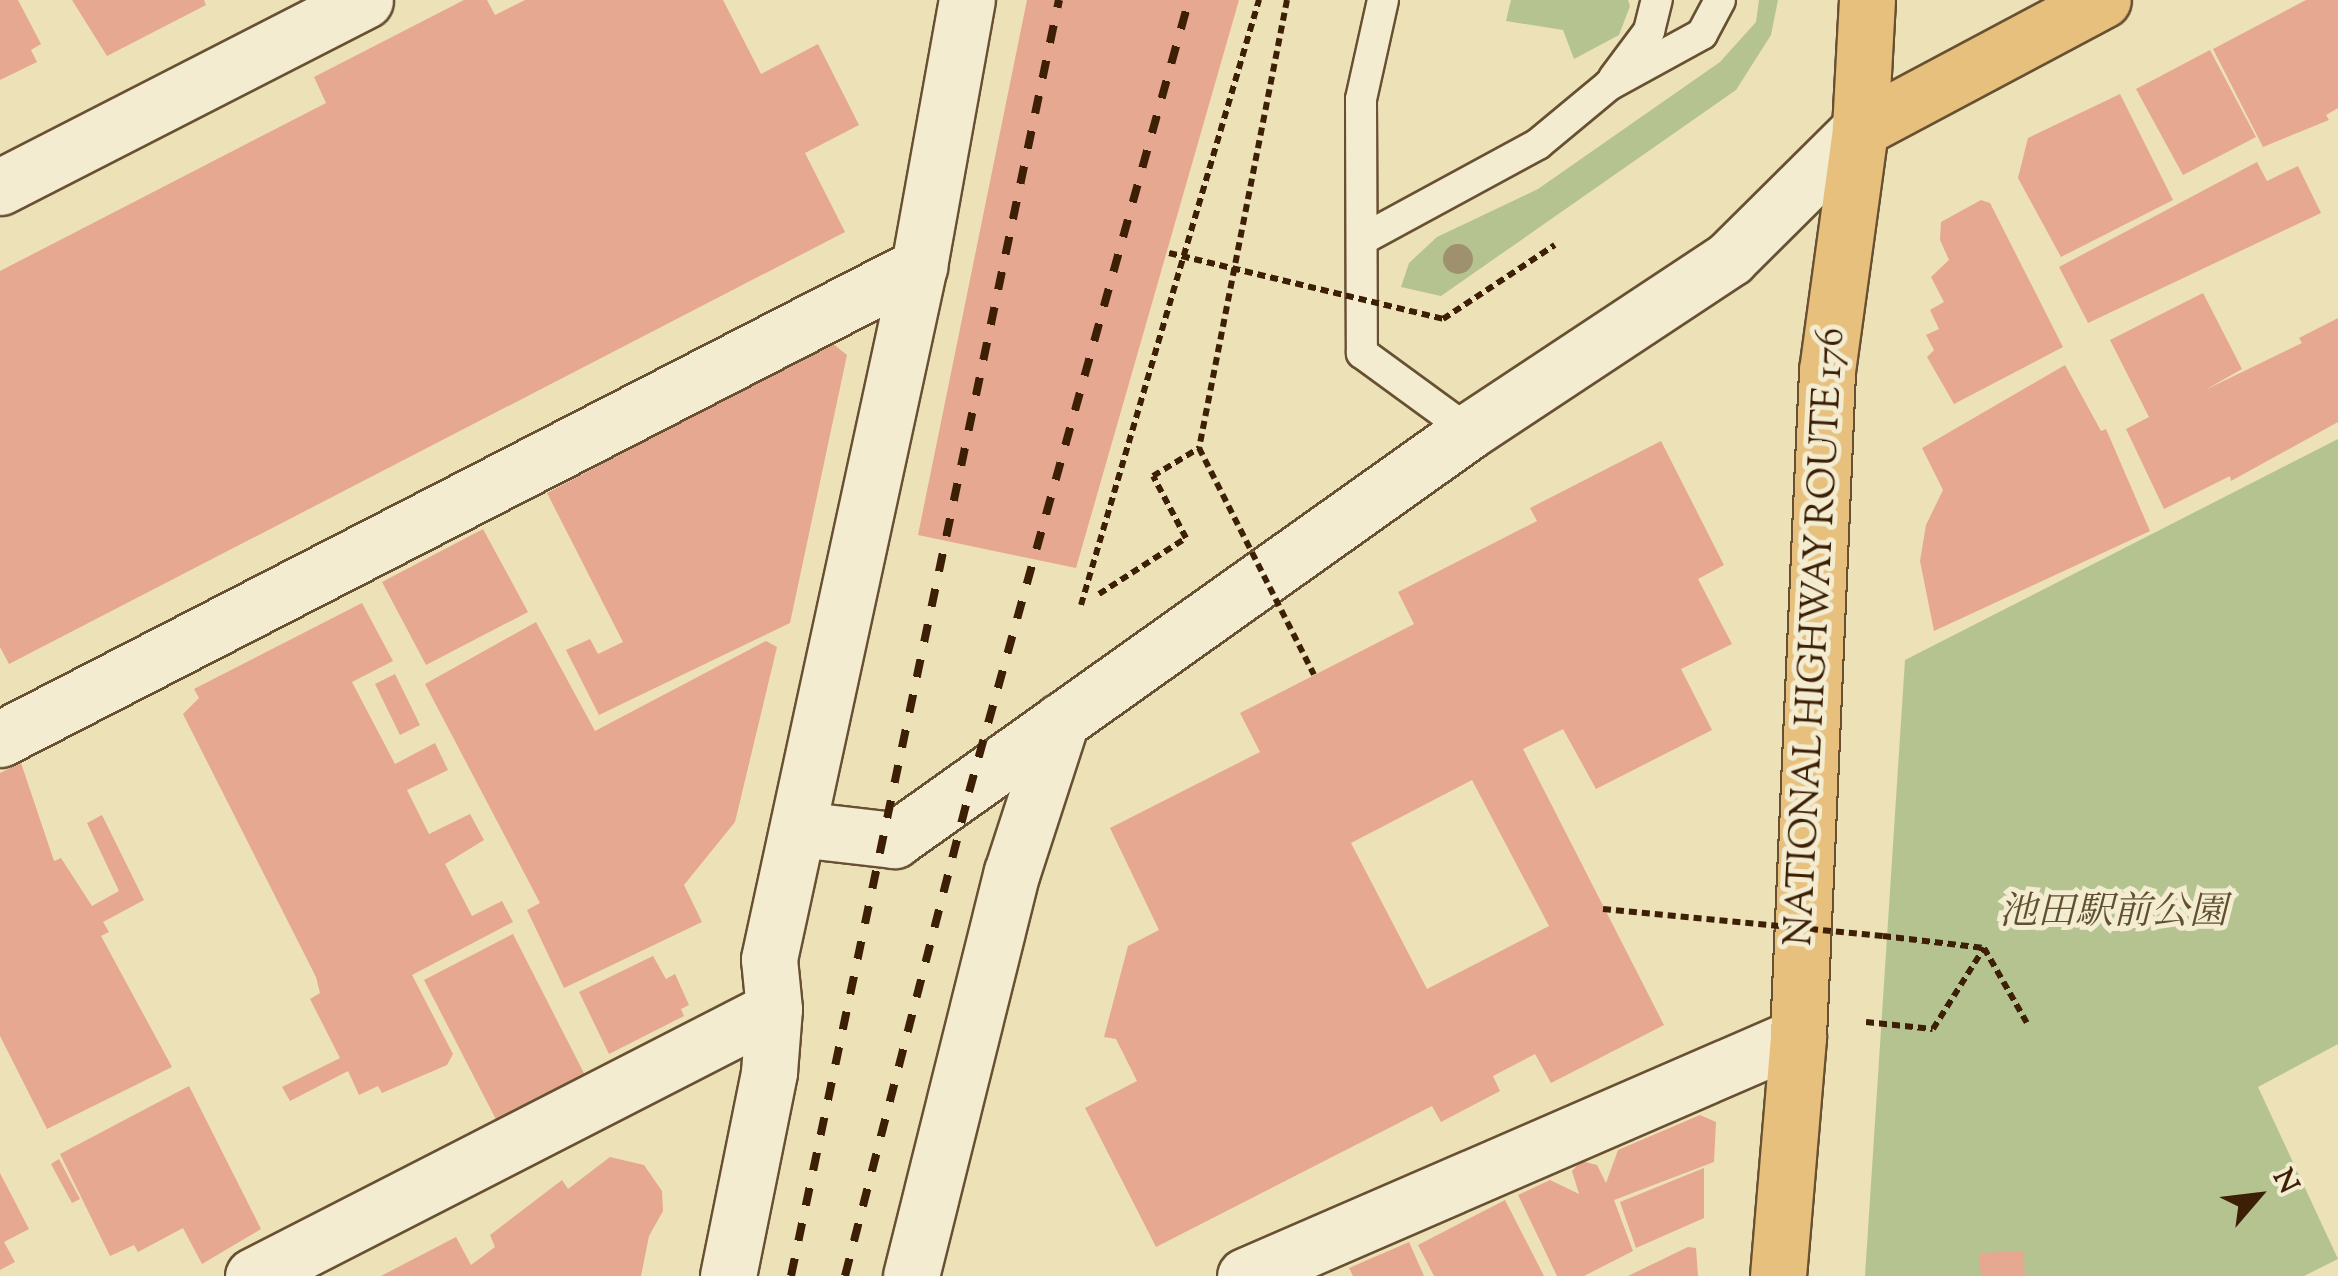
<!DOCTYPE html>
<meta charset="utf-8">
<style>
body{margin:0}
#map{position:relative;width:2338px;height:1276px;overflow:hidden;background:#ede1b8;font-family:"Sorts Mill Goudy","Noto Serif JP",serif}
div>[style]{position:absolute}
.green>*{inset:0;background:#b5c390}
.building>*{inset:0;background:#e6a891}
.path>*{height:6px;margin-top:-3px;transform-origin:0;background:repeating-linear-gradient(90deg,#3c1f05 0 8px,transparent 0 13px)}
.roads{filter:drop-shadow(2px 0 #685032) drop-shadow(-2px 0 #685032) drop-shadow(0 2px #685032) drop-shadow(0 -2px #685032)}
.lane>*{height:30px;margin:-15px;padding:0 15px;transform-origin:15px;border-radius:15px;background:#f3ecd1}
.street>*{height:55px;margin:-27.5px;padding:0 27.5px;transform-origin:27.5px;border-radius:27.5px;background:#f3ecd1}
.primary>*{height:55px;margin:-27.5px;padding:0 27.5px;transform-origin:27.5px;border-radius:27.5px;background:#e6c07c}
.highway>*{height:55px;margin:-27.5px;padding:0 27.5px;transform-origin:27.5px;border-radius:27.5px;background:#e6c07c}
.rail>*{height:8px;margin-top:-4px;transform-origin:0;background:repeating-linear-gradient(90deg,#3c1f05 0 18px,transparent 0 36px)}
.path-bridge>*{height:6px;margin-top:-3px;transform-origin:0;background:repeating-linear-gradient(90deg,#3c1f05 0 8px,transparent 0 13px)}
.trees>*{width:30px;height:30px;margin:-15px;border-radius:50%;background:#9f916d}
span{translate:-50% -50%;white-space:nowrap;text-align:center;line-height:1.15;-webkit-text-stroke:10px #f3ecd1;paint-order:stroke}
.street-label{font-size:38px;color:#3c1f05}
.park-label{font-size:38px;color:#60502f;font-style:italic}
.north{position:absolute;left:2208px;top:1146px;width:100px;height:100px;-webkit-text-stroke:8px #f3ecd1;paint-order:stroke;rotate:62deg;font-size:28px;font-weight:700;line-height:40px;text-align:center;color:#3c1f05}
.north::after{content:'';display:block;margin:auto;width:35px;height:45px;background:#3c1f05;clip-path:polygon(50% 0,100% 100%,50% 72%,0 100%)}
</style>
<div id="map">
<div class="green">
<i style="clip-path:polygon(1511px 0,1628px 0,1630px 6px,1619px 35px,1574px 59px,1563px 30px,1506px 21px)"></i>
<i style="clip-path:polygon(1759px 0,1778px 0,1771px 35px,1736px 90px,1441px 296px,1401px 287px,1409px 263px,1437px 237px,1538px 189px,1720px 62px,1756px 22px)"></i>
<i style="clip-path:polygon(2338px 439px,2338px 1044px,2258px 1087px,2338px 1259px,2304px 1276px,1865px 1276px,1905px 660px)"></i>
</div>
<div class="building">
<i style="clip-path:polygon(0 0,18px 0,41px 44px,31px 50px,37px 62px,0 80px)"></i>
<i style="clip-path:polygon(72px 0,204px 0,206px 5px,107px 56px)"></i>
<i style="clip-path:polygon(464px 0,487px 0,495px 15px,525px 0,723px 0,761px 74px,818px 44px,859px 125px,805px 153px,845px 232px,9px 664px,0 647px,0 271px,326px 103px,314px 77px)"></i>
<i style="clip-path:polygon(1027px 0,1239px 0,1076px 568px,918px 535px)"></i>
<i style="clip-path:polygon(2306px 0,2338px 0,2338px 108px,2326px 115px,2329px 120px,2263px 147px,2213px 49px)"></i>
<i style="clip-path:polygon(2210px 50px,2256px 137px,2183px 175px,2136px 89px)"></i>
<i style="clip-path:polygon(2120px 94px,2173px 200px,2061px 257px,2018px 178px,2028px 138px)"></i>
<i style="clip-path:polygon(2257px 162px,2267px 181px,2298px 166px,2321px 213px,2088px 323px,2059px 267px)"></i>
<i style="clip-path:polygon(1981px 200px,1990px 203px,2063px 347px,1954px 404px,1927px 357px,1934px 350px,1926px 335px,1939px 329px,1930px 310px,1944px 302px,1931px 277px,1949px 260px,1940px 240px,1941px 222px)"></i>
<i style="clip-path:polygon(2203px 293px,2242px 369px,2205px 390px,2302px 343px,2299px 338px,2338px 318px,2338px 422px,2231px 481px,2230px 476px,2164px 509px,2126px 429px,2149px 417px,2110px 340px)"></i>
<i style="clip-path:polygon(832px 343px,847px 355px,790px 623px,599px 715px,566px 650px,590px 639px,598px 654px,623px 642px,547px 493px)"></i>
<i style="clip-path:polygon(2065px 365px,2101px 431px,2106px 429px,2150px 531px,1934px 631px,1920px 561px,1926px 525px,1943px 490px,1922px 448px)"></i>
<i style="clip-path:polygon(evenodd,1661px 441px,1724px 565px,1698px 579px,1732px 644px,1681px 669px,1712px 730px,1596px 789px,1563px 729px,1523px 749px,1664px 1025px,1551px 1083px,1535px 1054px,1493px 1076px,1500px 1091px,1441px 1122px,1432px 1106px,1156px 1247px,1085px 1108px,1137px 1081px,1116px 1039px,1104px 1037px,1128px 946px,1159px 930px,1110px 828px,1260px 752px,1240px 713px,1414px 624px,1398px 592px,1537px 521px,1530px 508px,1661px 441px,1472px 780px,1549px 926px,1427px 989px,1351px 843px,1472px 780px)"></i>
<i style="clip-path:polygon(483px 529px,528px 612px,426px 665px,382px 582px)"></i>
<i style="clip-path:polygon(362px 603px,393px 661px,352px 682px,395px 764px,435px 743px,448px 770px,407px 790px,429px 834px,470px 814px,484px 840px,445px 864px,472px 916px,502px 901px,513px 922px,412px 975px,453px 1054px,447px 1065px,382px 1093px,378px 1086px,359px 1095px,348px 1071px,290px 1101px,282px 1087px,340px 1058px,310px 999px,320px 993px,316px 977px,183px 714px,199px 698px,194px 689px)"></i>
<i style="clip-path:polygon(536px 622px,595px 731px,766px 641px,777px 647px,735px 822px,684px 885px,702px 922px,564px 988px,527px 910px,540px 903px,425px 684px)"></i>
<i style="clip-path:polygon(395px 674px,420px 725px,400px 735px,375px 684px)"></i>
<i style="clip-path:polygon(21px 763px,54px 861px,61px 858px,92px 906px,119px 891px,87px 823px,102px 815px,144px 900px,103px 922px,109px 932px,101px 936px,172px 1067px,47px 1129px,0 1036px,0 773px)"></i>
<i style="clip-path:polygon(513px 934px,591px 1087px,502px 1131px,424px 980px)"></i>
<i style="clip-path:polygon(653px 956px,666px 979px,675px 974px,689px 1005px,681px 1009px,684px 1016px,609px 1054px,579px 992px)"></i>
<i style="clip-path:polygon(189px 1086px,261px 1229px,202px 1264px,183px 1228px,138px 1252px,134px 1245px,110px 1256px,60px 1154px)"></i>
<i style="clip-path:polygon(1700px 1115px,1716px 1122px,1714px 1162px,1614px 1200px,1633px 1251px,1584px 1276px,1557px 1276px,1518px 1195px,1550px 1180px,1579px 1194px,1572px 1171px,1581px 1161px,1597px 1165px,1606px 1183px,1618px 1150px)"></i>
<i style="clip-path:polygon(610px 1157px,644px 1165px,662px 1191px,663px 1211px,649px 1236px,641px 1276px,381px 1276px,456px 1237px,471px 1265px,495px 1247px,490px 1235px,562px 1180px,568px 1189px)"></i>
<i style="clip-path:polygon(59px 1159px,80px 1199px,72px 1203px,51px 1164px)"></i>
<i style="clip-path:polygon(1704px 1168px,1704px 1218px,1636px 1248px,1620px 1202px)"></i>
<i style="clip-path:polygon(0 1173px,29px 1229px,4px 1242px,15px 1262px,0 1270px)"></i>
<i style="clip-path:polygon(1505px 1200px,1544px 1276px,1434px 1276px,1418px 1245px)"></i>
<i style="clip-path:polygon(1409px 1242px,1424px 1276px,1353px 1276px,1349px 1268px)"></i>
<i style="clip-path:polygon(1688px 1247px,1696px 1248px,1698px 1276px,1628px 1276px)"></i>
<i style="clip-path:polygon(2023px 1251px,2025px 1276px,1981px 1276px,1979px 1253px)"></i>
</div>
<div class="path">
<i style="left:1443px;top:319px;width:134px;rotate:-33.5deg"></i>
<i style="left:1099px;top:594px;width:103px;rotate:-32.8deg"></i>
<i style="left:1186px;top:538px;width:70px;rotate:-118deg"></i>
<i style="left:1153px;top:476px;width:54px;rotate:-31.3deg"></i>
<i style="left:1081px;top:605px;width:631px;rotate:-73.61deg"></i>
<i style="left:1883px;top:936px;width:102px;rotate:6.8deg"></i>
<i style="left:1984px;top:948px;width:86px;rotate:60.2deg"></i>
<i style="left:1866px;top:1022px;width:67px;rotate:6deg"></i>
<i style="left:1933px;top:1029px;width:96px;rotate:-57.8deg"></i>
</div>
<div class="roads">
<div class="lane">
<i style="left:1383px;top:0;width:101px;rotate:102.5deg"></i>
<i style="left:1361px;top:99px;width:254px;rotate:89.8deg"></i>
<i style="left:1362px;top:353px;width:132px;rotate:36.1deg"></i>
<i style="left:1614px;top:78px;width:59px;rotate:-53.3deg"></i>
<i style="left:1649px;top:31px;width:32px;rotate:-76deg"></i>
<i style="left:1365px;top:238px;width:197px;rotate:-28.5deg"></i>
<i style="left:1538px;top:144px;width:92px;rotate:-39.7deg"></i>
<i style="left:1609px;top:85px;width:106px;rotate:-28.7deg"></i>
<i style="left:1702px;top:34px;width:38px;rotate:-62deg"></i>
</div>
<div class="street">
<i style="left:0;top:187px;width:410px;rotate:-27.1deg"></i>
<i style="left:0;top:739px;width:1034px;rotate:-27.23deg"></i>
<i style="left:799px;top:829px;width:96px;rotate:6.6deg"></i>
<i style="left:894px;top:840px;width:706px;rotate:-35.42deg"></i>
<i style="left:1469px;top:431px;width:313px;rotate:-33.5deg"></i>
<i style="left:1730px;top:258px;width:183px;rotate:-44.8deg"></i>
<i style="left:253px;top:1276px;width:585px;rotate:-27.13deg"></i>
<i style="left:728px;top:1276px;width:208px;rotate:-78.6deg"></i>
<i style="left:769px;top:1072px;width:63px;rotate:-85.5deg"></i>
<i style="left:774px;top:1009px;width:50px;rotate:-95.7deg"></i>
<i style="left:769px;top:959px;width:709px;rotate:-77.79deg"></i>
<i style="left:919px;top:266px;width:270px;rotate:-79.8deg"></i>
<i style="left:911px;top:1276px;width:416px;rotate:-76deg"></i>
<i style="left:1012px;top:872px;width:159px;rotate:-72deg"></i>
<i style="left:1245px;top:1276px;width:603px;rotate:-23.46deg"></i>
</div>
<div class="primary">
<i style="left:1860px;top:129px;width:275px;rotate:-28deg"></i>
</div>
<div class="highway">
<i style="left:1778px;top:1276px;width:241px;rotate:-85.2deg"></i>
<i style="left:1798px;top:1036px;width:666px;rotate:-87.5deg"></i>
<i style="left:1827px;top:371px;width:244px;rotate:-82.2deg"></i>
<i style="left:1860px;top:129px;width:129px;rotate:-86.9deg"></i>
</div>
</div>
<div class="rail">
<i style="left:791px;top:1276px;width:1304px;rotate:-78.14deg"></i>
<i style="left:845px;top:1276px;width:500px;rotate:-75.6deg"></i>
<i style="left:969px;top:792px;width:822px;rotate:-74.48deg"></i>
</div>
<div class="path-bridge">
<i style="left:1287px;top:0;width:457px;rotate:101.1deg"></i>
<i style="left:1199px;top:448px;width:254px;rotate:63.1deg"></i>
<i style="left:1169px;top:253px;width:282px;rotate:13.5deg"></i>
<i style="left:1603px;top:909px;width:281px;rotate:5.5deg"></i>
</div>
<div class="trees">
<i style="left:1458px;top:259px"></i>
</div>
<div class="street-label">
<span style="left:1818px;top:637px;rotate:-87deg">NATIONAL HIGHWAY ROUTE 176</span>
</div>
<div class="park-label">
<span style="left:2113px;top:915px">池田駅前公園</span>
</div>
<div class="north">N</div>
</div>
